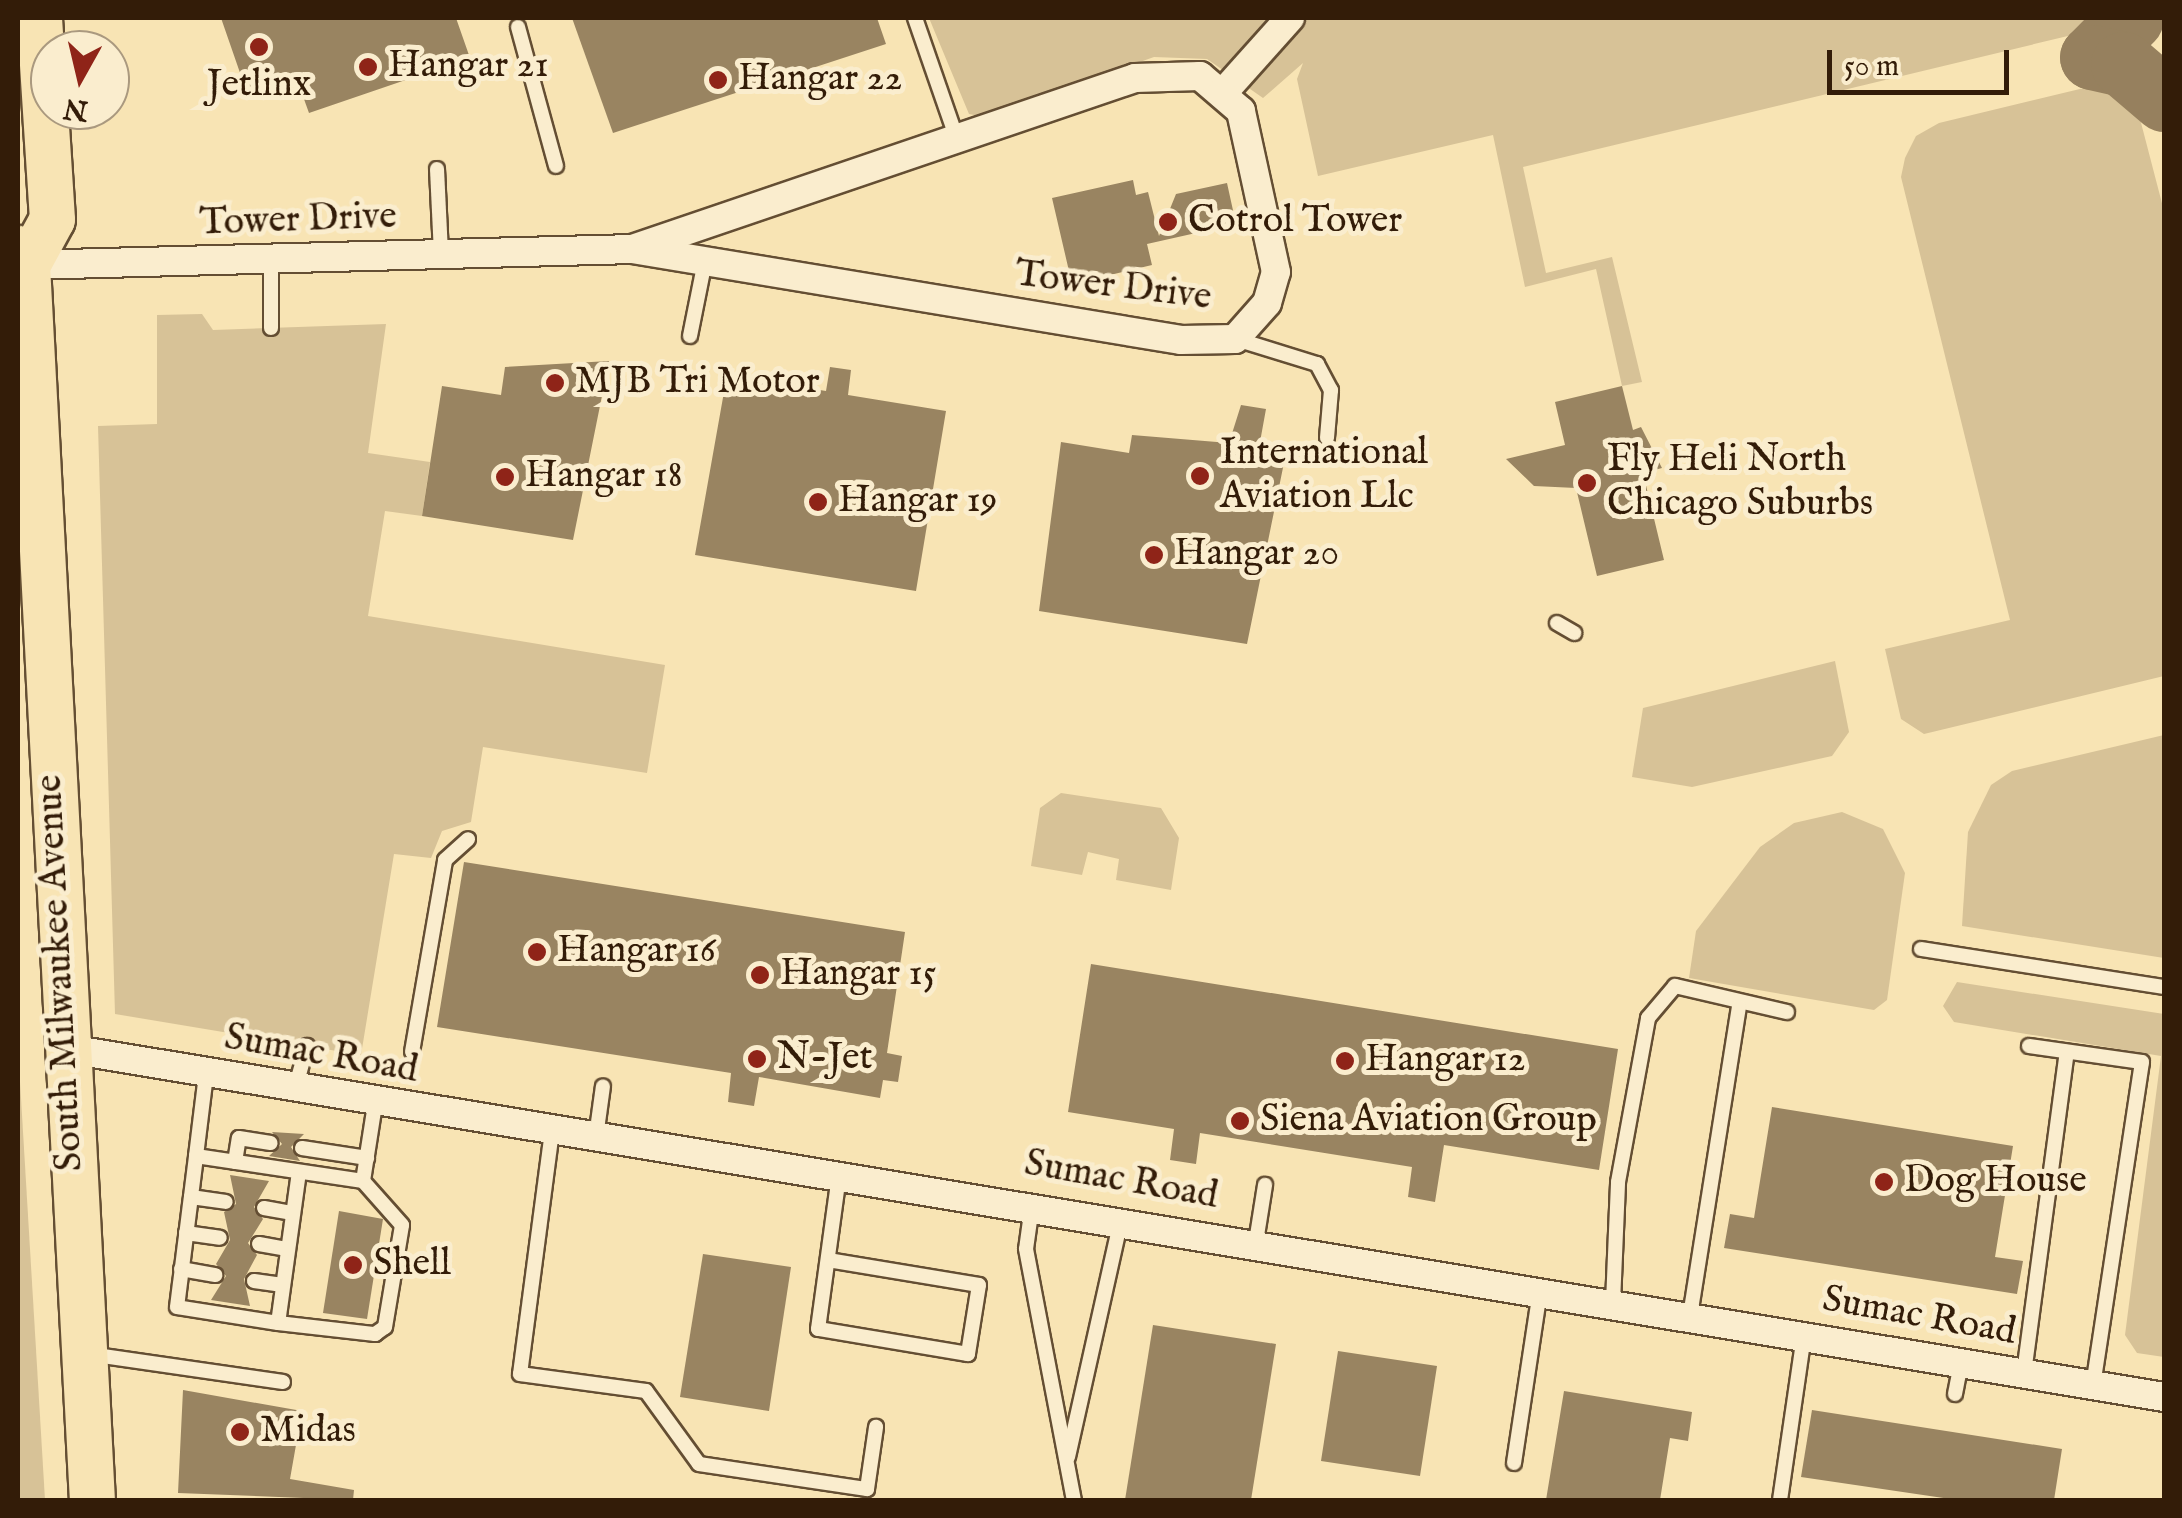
<!DOCTYPE html>
<style>
body{margin:0}
#map{position:relative;width:2182px;height:1518px;overflow:hidden;background:#f8e4b4;font-family:"IM FELL English",serif}
div>[style]{position:absolute}
.green>*{inset:0;background:#d7c297}
.taxiway>*{height:65px;margin:-32.5px;padding:0 32.5px;transform-origin:32.5px;border-radius:32.5px;background:#96805e}
.building>*{inset:0;background:#998461}
.roads{filter:drop-shadow(2px 0 #644e33) drop-shadow(-2px 0 #644e33) drop-shadow(0 2px #644e33) drop-shadow(0 -2px #644e33)}
.lane>*{height:14px;margin:-7px;padding:0 7px;transform-origin:7px;border-radius:7px;background:#faedce}
.street>*{height:28px;margin:-14px;padding:0 14px;transform-origin:14px;border-radius:14px;background:#faedce}
.primary>*{height:45px;margin:-22.5px;padding:0 22.5px;transform-origin:22.5px;border-radius:22.5px;background:#f8e4b4}
.dots>*{width:28px;height:28px;translate:-50% -50%;box-sizing:border-box;border:5px solid #faedce;border-radius:50%}
span{translate:-50% -50%;white-space:nowrap;text-align:center;line-height:1.15;-webkit-text-stroke:10px #faedce;paint-order:stroke}
.poi-label{font-size:38px;color:#331c08}
.left{translate:0 -50%;text-align:left}
.street-label{font-size:38px;color:#331c08}
.frame{position:absolute;inset:0;border:20px solid #331c08;pointer-events:none}
.north{position:absolute;left:30px;top:30px;width:100px;height:100px;box-sizing:border-box;background:#faedce;border:2px solid #aa997f;border-radius:50%;rotate:188deg;font-size:28px;font-weight:700;line-height:40px;text-align:center;color:#331c08}
.north::after{content:'';display:block;margin:auto;width:35px;height:45px;background:#8f2418;clip-path:polygon(50% 0,100% 100%,50% 72%,0 100%)}
.scale{position:absolute;left:1827px;top:50px;width:182px;height:45px;box-sizing:border-box;border:5px solid #331c08;border-top:0;padding-left:12px;font-size:30px;line-height:35px;white-space:nowrap;color:#331c08;-webkit-text-stroke:8px #faedce;paint-order:stroke}
</style>
<div id="map">
<div class="green">
<i style="clip-path:polygon(929px 18px,2093px 18px,2072px 35px,1523px 167px,1546px 273px,1612px 257px,1642px 382px,1622px 386px,1596px 269px,1525px 287px,1493px 135px,1318px 176px,1297px 79px,1303px 63px,1263px 98px,1207px 59px,1154px 57px,984px 117px,969px 114px)"></i>
<i style="clip-path:polygon(2084px 88px,2108px 91px,2139px 115px,2164px 211px,2164px 676px,1924px 734px,1901px 719px,1885px 649px,2010px 620px,1901px 177px,1905px 158px,1916px 136px,1939px 123px)"></i>
<i style="clip-path:polygon(202px 314px,213px 330px,386px 324px,368px 453px,430px 462px,422px 516px,385px 511px,368px 616px,665px 665px,647px 773px,483px 747px,471px 822px,442px 831px,431px 858px,394px 854px,361px 1055px,115px 1014px,98px 426px,157px 424px,157px 315px)"></i>
<i style="clip-path:polygon(1835px 661px,1849px 732px,1832px 756px,1692px 787px,1632px 777px,1643px 708px)"></i>
<i style="clip-path:polygon(2164px 735px,2164px 958px,1962px 926px,1968px 832px,1991px 785px,2012px 771px)"></i>
<i style="clip-path:polygon(1061px 793px,1161px 808px,1179px 838px,1171px 890px,1116px 880px,1119px 859px,1088px 852px,1082px 875px,1031px 866px,1040px 808px)"></i>
<i style="clip-path:polygon(1842px 812px,1883px 829px,1905px 873px,1887px 1000px,1874px 1010px,1689px 978px,1696px 931px,1760px 847px,1794px 823px)"></i>
<i style="clip-path:polygon(1957px 982px,2164px 1014px,2164px 1357px,2137px 1353px,2125px 1335px,2161px 1056px,1954px 1022px,1943px 1006px)"></i>
<i style="clip-path:polygon(18px 1048px,45px 1500px,18px 1500px)"></i>
</div>
<div class="taxiway">
<i style="left:2131px;top:18px;width:55px;rotate:135deg"></i>
<i style="left:2092px;top:57px;width:32px;rotate:13deg"></i>
<i style="left:2123px;top:64px;width:54px;rotate:40.5deg"></i>
</div>
<div class="building">
<i style="clip-path:polygon(221px 18px,456px 18px,470px 58px,309px 113px,296px 77px,247px 93px)"></i>
<i style="clip-path:polygon(572px 18px,877px 18px,886px 44px,613px 133px)"></i>
<i style="clip-path:polygon(1133px 180px,1136px 195px,1148px 192px,1159px 236px,1176px 194px,1227px 183px,1236px 224px,1147px 244px,1152px 265px,1072px 284px,1052px 198px)"></i>
<i style="clip-path:polygon(609px 361px,573px 540px,422px 516px,442px 386px,501px 395px,505px 367px)"></i>
<i style="clip-path:polygon(830px 367px,851px 370px,848px 395px,946px 411px,916px 591px,695px 555px,727px 375px,826px 391px)"></i>
<i style="clip-path:polygon(1622px 386px,1633px 430px,1641px 427px,1662px 468px,1643px 473px,1664px 560px,1597px 576px,1576px 488px,1534px 486px,1506px 459px,1565px 445px,1555px 402px)"></i>
<i style="clip-path:polygon(1241px 405px,1266px 409px,1260px 442px,1286px 453px,1247px 644px,1039px 611px,1061px 442px,1129px 453px,1132px 435px,1229px 443px)"></i>
<i style="clip-path:polygon(464px 862px,905px 932px,887px 1053px,902px 1056px,898px 1082px,883px 1080px,880px 1098px,759px 1077px,754px 1106px,728px 1102px,731px 1073px,437px 1027px)"></i>
<i style="clip-path:polygon(1091px 964px,1618px 1049px,1599px 1170px,1444px 1145px,1435px 1202px,1408px 1197px,1412px 1167px,1200px 1133px,1196px 1164px,1170px 1160px,1174px 1129px,1068px 1112px)"></i>
<i style="clip-path:polygon(1772px 1107px,2013px 1146px,1995px 1257px,2023px 1261px,2017px 1294px,1724px 1248px,1730px 1214px,1754px 1218px)"></i>
<i style="clip-path:polygon(272px 1132px,304px 1134px,291px 1147px,300px 1161px,269px 1156px,282px 1144px)"></i>
<i style="clip-path:polygon(230px 1175px,269px 1181px,254px 1207px,263px 1219px,248px 1243px,257px 1255px,244px 1279px,250px 1306px,211px 1300px,226px 1276px,216px 1264px,230px 1240px,224px 1212px,236px 1204px)"></i>
<i style="clip-path:polygon(339px 1211px,383px 1219px,367px 1319px,323px 1313px)"></i>
<i style="clip-path:polygon(703px 1254px,791px 1267px,769px 1411px,680px 1397px)"></i>
<i style="clip-path:polygon(1153px 1325px,1276px 1344px,1251px 1500px,1125px 1500px)"></i>
<i style="clip-path:polygon(1338px 1351px,1437px 1366px,1420px 1476px,1321px 1461px)"></i>
<i style="clip-path:polygon(183px 1390px,302px 1411px,290px 1479px,354px 1490px,353px 1500px,178px 1493px)"></i>
<i style="clip-path:polygon(1564px 1391px,1692px 1412px,1688px 1441px,1670px 1438px,1660px 1500px,1546px 1500px)"></i>
<i style="clip-path:polygon(1812px 1410px,2062px 1449px,2054px 1500px,1957px 1500px,1801px 1477px)"></i>
</div>
<div class="roads">
<div class="lane">
<i style="left:915px;top:18px;width:128px;rotate:70.9deg"></i>
<i style="left:518px;top:27px;width:144px;rotate:74.7deg"></i>
<i style="left:437px;top:169px;width:85px;rotate:87.3deg"></i>
<i style="left:271px;top:260px;width:68px;rotate:90deg"></i>
<i style="left:690px;top:336px;width:76px;rotate:-78.7deg"></i>
<i style="left:1236px;top:339px;width:85px;rotate:17.2deg"></i>
<i style="left:1317px;top:364px;width:30px;rotate:62deg"></i>
<i style="left:1331px;top:390px;width:48px;rotate:94.8deg"></i>
<i style="left:1557px;top:623px;width:20px;rotate:30deg"></i>
<i style="left:1921px;top:949px;width:246px;rotate:8.9deg"></i>
<i style="left:2029px;top:1046px;width:114px;rotate:8.1deg"></i>
<i style="left:2142px;top:1062px;width:327px;rotate:98.6deg"></i>
<i style="left:412px;top:1052px;width:195px;rotate:-80.2deg"></i>
<i style="left:445px;top:860px;width:31px;rotate:-42deg"></i>
<i style="left:295px;top:1089px;width:45px;rotate:-74.4deg"></i>
<i style="left:552px;top:1131px;width:245px;rotate:97.5deg"></i>
<i style="left:520px;top:1374px;width:127px;rotate:7.7deg"></i>
<i style="left:646px;top:1391px;width:90px;rotate:54deg"></i>
<i style="left:699px;top:1464px;width:170px;rotate:8.5deg"></i>
<i style="left:867px;top:1489px;width:63px;rotate:-81.7deg"></i>
<i style="left:596px;top:1137px;width:51px;rotate:-82.2deg"></i>
<i style="left:302px;top:1148px;width:66px;rotate:8.7deg"></i>
<i style="left:196px;top:1156px;width:83px;rotate:-83deg"></i>
<i style="left:235px;top:1162px;width:24px;rotate:-81deg"></i>
<i style="left:239px;top:1138px;width:32px;rotate:9deg"></i>
<i style="left:299px;top:1172px;width:152px;rotate:97.9deg"></i>
<i style="left:278px;top:1323px;width:102px;rotate:-171deg"></i>
<i style="left:177px;top:1307px;width:152px;rotate:-82.8deg"></i>
<i style="left:196px;top:1156px;width:169px;rotate:8.5deg"></i>
<i style="left:363px;top:1181px;width:78px;rotate:-81.1deg"></i>
<i style="left:191px;top:1197px;width:35px;rotate:8deg"></i>
<i style="left:1032px;top:1206px;width:43px;rotate:97.9deg"></i>
<i style="left:1026px;top:1249px;width:256px;rotate:79.2deg"></i>
<i style="left:264px;top:1208px;width:29px;rotate:10deg"></i>
<i style="left:186px;top:1233px;width:34px;rotate:8deg"></i>
<i style="left:1256px;top:1242px;width:58px;rotate:-81deg"></i>
<i style="left:259px;top:1244px;width:29px;rotate:10deg"></i>
<i style="left:828px;top:1260px;width:153px;rotate:9.4deg"></i>
<i style="left:979px;top:1285px;width:70px;rotate:99.1deg"></i>
<i style="left:968px;top:1354px;width:152px;rotate:-170.5deg"></i>
<i style="left:818px;top:1329px;width:155px;rotate:-82.2deg"></i>
<i style="left:181px;top:1269px;width:35px;rotate:10deg"></i>
<i style="left:254px;top:1281px;width:29px;rotate:8deg"></i>
<i style="left:1613px;top:1303px;width:121px;rotate:-87.6deg"></i>
<i style="left:1618px;top:1182px;width:167px;rotate:-79.6deg"></i>
<i style="left:1648px;top:1018px;width:42px;rotate:-49.8deg"></i>
<i style="left:1675px;top:986px;width:115px;rotate:13.1deg"></i>
<i style="left:1690px;top:1316px;width:313px;rotate:-81deg"></i>
<i style="left:278px;top:1323px;width:98px;rotate:6.5deg"></i>
<i style="left:375px;top:1334px;width:12px;rotate:-35deg"></i>
<i style="left:385px;top:1327px;width:103px;rotate:-80.5deg"></i>
<i style="left:402px;top:1225px;width:59px;rotate:-131.6deg"></i>
<i style="left:89px;top:1354px;width:196px;rotate:8.2deg"></i>
<i style="left:2024px;top:1373px;width:324px;rotate:-82.4deg"></i>
<i style="left:1955px;top:1394px;width:33px;rotate:-79deg"></i>
<i style="left:1068px;top:1457px;width:244px;rotate:-77.4deg"></i>
<i style="left:1514px;top:1463px;width:174px;rotate:-81.4deg"></i>
<i style="left:1780px;top:1500px;width:166px;rotate:-81.7deg"></i>
</div>
<div class="street">
<i style="left:1222px;top:94px;width:102px;rotate:-48.2deg"></i>
<i style="left:27px;top:265px;width:605px;rotate:-1.51deg"></i>
<i style="left:632px;top:249px;width:556px;rotate:9.41deg"></i>
<i style="left:1181px;top:340px;width:54px;rotate:-1.1deg"></i>
<i style="left:1235px;top:339px;width:48px;rotate:-48.4deg"></i>
<i style="left:1267px;top:303px;width:32px;rotate:-74deg"></i>
<i style="left:1276px;top:272px;width:165px;rotate:-102.3deg"></i>
<i style="left:1241px;top:111px;width:54px;rotate:-139.5deg"></i>
<i style="left:1200px;top:76px;width:65px;rotate:178.2deg"></i>
<i style="left:1135px;top:78px;width:531px;rotate:161.22deg"></i>
<i style="left:63px;top:1048px;width:2130px;rotate:9.43deg"></i>
</div>
<div class="primary">
<i style="left:18px;top:248px;width:19px;rotate:62deg"></i>
<i style="left:27px;top:265px;width:1237px;rotate:86.99deg"></i>
<i style="left:27px;top:265px;width:52px;rotate:-61.5deg"></i>
<i style="left:52px;top:219px;width:201px;rotate:-93.7deg"></i>
</div>
</div>
<div class="dots">
<i style="left:259px;top:47px;background:#8f2418"></i>
<i style="left:368px;top:67px;background:#8f2418"></i>
<i style="left:718px;top:80px;background:#8f2418"></i>
<i style="left:1168px;top:222px;background:#8f2418"></i>
<i style="left:555px;top:383px;background:#8f2418"></i>
<i style="left:1200px;top:476px;background:#8f2418"></i>
<i style="left:505px;top:477px;background:#8f2418"></i>
<i style="left:1587px;top:483px;background:#8f2418"></i>
<i style="left:818px;top:502px;background:#8f2418"></i>
<i style="left:1154px;top:555px;background:#8f2418"></i>
<i style="left:537px;top:952px;background:#8f2418"></i>
<i style="left:760px;top:975px;background:#8f2418"></i>
<i style="left:757px;top:1059px;background:#8f2418"></i>
<i style="left:1345px;top:1061px;background:#8f2418"></i>
<i style="left:1240px;top:1121px;background:#8f2418"></i>
<i style="left:1884px;top:1182px;background:#8f2418"></i>
<i style="left:353px;top:1265px;background:#8f2418"></i>
<i style="left:240px;top:1432px;background:#8f2418"></i>
</div>
<div class="poi-label">
<span class="left" style="left:388px;top:67px">Hangar 21</span>
<span class="left" style="left:738px;top:80px">Hangar 22</span>
<span style="left:259px;top:86px">Jetlinx</span>
<span class="left" style="left:1188px;top:222px">Cotrol Tower</span>
<span class="left" style="left:575px;top:383px">MJB Tri Motor</span>
<span class="left" style="left:1220px;top:476px">International<br>Aviation Llc</span>
<span class="left" style="left:1607px;top:483px">Fly Heli North<br>Chicago Suburbs</span>
<span class="left" style="left:525px;top:477px">Hangar 18</span>
<span class="left" style="left:838px;top:502px">Hangar 19</span>
<span class="left" style="left:1174px;top:555px">Hangar 20</span>
<span class="left" style="left:557px;top:952px">Hangar 16</span>
<span class="left" style="left:780px;top:975px">Hangar 15</span>
<span class="left" style="left:777px;top:1059px">N-Jet</span>
<span class="left" style="left:1365px;top:1061px">Hangar 12</span>
<span class="left" style="left:1260px;top:1121px">Siena Aviation Group</span>
<span class="left" style="left:1904px;top:1182px">Dog House</span>
<span class="left" style="left:373px;top:1265px">Shell</span>
<span class="left" style="left:260px;top:1432px">Midas</span>
</div>
<div class="street-label">
<span style="left:298px;top:221px;rotate:-2deg">Tower Drive</span>
<span style="left:1113px;top:287px;rotate:7deg">Tower Drive</span>
<span style="left:61px;top:973px;rotate:-93deg">South Milwaukee Avenue</span>
<span style="left:321px;top:1055px;rotate:10deg">Sumac Road</span>
<span style="left:1121px;top:1181px;rotate:10deg">Sumac Road</span>
<span style="left:1919px;top:1317px;rotate:10deg">Sumac Road</span>
</div>
<div class="frame"></div>
<div class="north">N</div>
<div class="scale">50 m</div>
</div>
